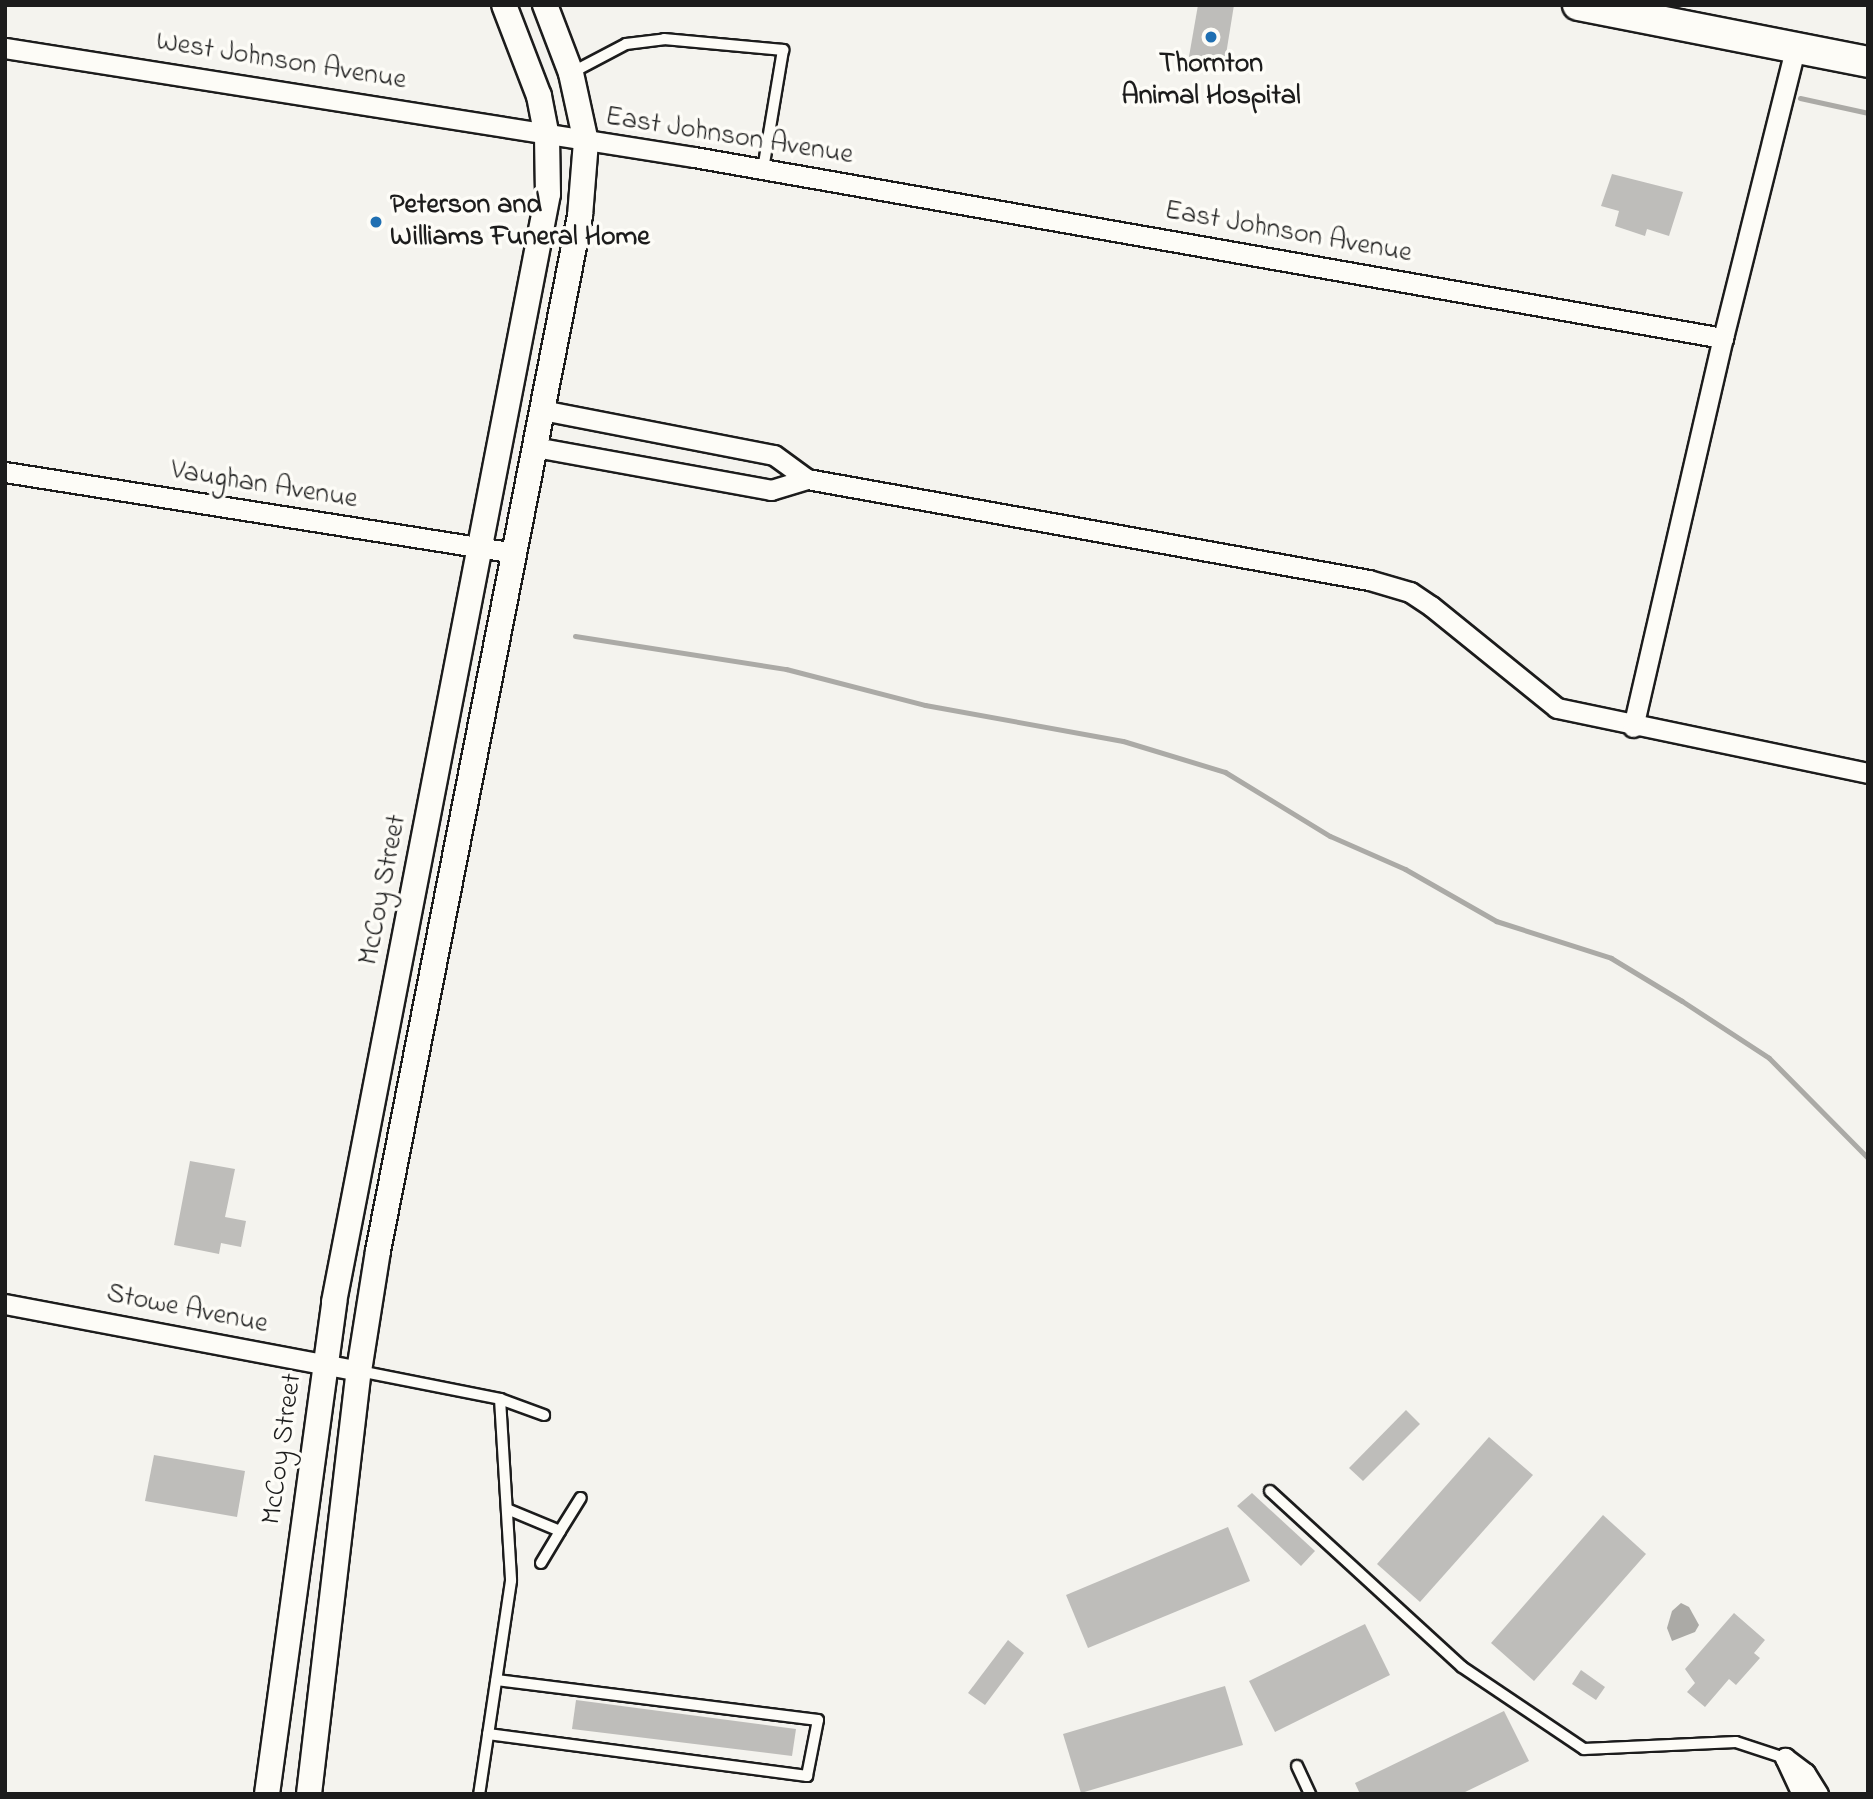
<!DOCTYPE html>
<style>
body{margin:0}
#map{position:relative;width:1873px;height:1799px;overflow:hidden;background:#f4f3ee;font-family:"Indie Flower",sans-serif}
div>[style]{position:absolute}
.water>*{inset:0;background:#abaaa6}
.stream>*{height:5px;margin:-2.5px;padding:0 2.5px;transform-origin:2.5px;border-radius:2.5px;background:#abaaa6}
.building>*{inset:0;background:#bebdba}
.roads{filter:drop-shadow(2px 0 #1c1c1c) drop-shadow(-2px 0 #1c1c1c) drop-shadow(0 2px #1c1c1c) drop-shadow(0 -2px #1c1c1c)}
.service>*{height:10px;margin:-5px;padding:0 5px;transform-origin:5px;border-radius:5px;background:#fdfcf7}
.minor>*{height:19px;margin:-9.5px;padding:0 9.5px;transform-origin:9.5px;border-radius:9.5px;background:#fdfcf7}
.tertiary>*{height:24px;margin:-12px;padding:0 12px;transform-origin:12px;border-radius:12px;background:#fdfcf7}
.primary>*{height:30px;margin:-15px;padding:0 15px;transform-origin:15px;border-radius:15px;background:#fdfcf7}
.dots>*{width:19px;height:19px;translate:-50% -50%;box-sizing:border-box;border:4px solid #fdfcf7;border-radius:50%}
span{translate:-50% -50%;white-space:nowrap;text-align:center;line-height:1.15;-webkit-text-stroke:7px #fdfcf7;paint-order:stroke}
.street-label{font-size:28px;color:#1c1c1c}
.poi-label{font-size:28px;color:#1c1c1c;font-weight:700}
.left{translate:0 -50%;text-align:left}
.frame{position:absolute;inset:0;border:7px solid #1c1c1c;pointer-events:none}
</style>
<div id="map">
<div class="water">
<i style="clip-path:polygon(1681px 1603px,1689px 1607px,1699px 1625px,1695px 1632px,1672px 1641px,1667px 1628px,1672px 1611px)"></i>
</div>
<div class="stream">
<i style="left:1800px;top:98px;width:70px;rotate:12.4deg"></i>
<i style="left:575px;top:636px;width:214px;rotate:8.9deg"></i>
<i style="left:786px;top:669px;width:144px;rotate:14.5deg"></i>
<i style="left:925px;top:705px;width:201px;rotate:10.3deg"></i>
<i style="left:1123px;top:741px;width:107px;rotate:16.9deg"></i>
<i style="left:1225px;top:772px;width:123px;rotate:31.4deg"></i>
<i style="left:1330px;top:836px;width:82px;rotate:23.7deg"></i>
<i style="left:1405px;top:869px;width:105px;rotate:29.7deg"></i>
<i style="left:1496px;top:921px;width:121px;rotate:17.8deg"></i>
<i style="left:1611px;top:958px;width:83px;rotate:31.2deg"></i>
<i style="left:1682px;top:1001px;width:104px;rotate:33.2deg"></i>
<i style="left:1769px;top:1058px;width:141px;rotate:45.3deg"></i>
</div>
<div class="building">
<i style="clip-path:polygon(1198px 5px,1234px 5px,1223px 73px,1187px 68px)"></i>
<i style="clip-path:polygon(1612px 174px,1683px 192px,1669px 236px,1647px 229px,1645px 236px,1615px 226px,1619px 211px,1601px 206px)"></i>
<i style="clip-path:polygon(190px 1161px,235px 1169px,225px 1217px,246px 1221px,241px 1247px,221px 1243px,219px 1254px,174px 1245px)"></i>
<i style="clip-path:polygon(1406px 1410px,1420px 1424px,1363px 1481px,1349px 1468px)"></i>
<i style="clip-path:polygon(1489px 1437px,1533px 1475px,1420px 1602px,1377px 1564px)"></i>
<i style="clip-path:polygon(154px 1455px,245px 1471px,237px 1517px,145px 1501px)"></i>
<i style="clip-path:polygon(1252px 1493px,1315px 1551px,1301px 1566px,1237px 1506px)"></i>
<i style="clip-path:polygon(1603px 1515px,1646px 1554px,1534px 1681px,1491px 1643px)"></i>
<i style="clip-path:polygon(1228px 1527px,1250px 1581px,1088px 1648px,1066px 1595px)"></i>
<i style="clip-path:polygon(1734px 1613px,1765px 1640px,1754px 1653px,1760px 1658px,1736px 1685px,1729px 1679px,1705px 1707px,1687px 1692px,1695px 1683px,1685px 1669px)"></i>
<i style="clip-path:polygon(1365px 1624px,1390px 1675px,1275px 1732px,1249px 1681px)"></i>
<i style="clip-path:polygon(1008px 1640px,1024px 1653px,985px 1705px,968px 1693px)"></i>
<i style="clip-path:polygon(1581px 1670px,1605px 1687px,1596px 1700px,1572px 1684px)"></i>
<i style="clip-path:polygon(1225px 1686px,1243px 1745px,1081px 1793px,1063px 1734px)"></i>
<i style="clip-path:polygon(576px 1700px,796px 1729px,792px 1756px,572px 1729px)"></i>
<i style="clip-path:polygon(1504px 1711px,1529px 1761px,1461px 1794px,1360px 1794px,1355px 1783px)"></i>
</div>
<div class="roads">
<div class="service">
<i style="left:571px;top:73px;width:62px;rotate:-27.8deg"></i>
<i style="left:626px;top:44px;width:38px;rotate:-7deg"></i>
<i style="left:664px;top:39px;width:120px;rotate:5.3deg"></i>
<i style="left:783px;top:50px;width:122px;rotate:99.5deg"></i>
<i style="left:359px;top:1371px;width:144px;rotate:11.2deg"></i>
<i style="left:500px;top:1399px;width:182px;rotate:86.5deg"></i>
<i style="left:511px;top:1581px;width:215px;rotate:98.5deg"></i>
<i style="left:500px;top:1399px;width:47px;rotate:20deg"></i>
<i style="left:1270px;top:1491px;width:260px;rotate:42.5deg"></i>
<i style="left:1462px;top:1667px;width:147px;rotate:33.9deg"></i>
<i style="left:1584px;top:1749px;width:152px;rotate:-2.6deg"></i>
<i style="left:1736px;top:1742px;width:52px;rotate:18.1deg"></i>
<i style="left:507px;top:1509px;width:57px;rotate:22.5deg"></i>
<i style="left:560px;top:1531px;width:39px;rotate:-58deg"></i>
<i style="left:541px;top:1563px;width:37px;rotate:-59deg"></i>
<i style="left:488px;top:1734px;width:322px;rotate:7.5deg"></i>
<i style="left:807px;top:1776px;width:57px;rotate:-78.9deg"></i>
<i style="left:818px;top:1720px;width:324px;rotate:-172.9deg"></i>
<i style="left:1297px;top:1766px;width:31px;rotate:65deg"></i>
</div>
<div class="minor">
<i style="left:5px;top:48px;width:698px;rotate:8.99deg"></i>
<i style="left:694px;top:157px;width:1045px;rotate:9.98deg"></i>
<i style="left:1723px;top:338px;width:301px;rotate:-76deg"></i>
<i style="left:542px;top:410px;width:236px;rotate:11deg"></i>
<i style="left:774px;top:455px;width:41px;rotate:36deg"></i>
<i style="left:535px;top:447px;width:240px;rotate:10.3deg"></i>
<i style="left:771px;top:490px;width:38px;rotate:-17deg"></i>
<i style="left:807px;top:479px;width:571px;rotate:10.19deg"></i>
<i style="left:1369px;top:580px;width:43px;rotate:16.3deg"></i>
<i style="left:1410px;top:592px;width:25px;rotate:34deg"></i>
<i style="left:1431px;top:606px;width:162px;rotate:39deg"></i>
<i style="left:1557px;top:708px;width:318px;rotate:11.8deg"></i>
<i style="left:5px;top:472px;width:516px;rotate:9.02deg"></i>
<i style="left:1633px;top:727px;width:399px;rotate:-77deg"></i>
<i style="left:5px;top:1304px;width:360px;rotate:10.7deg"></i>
<i style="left:1802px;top:1794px;width:40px;rotate:-115deg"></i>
<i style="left:1785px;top:1758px;width:25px;rotate:37deg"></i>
<i style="left:1805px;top:1773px;width:25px;rotate:58deg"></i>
</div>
<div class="tertiary">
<i style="left:267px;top:1794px;width:497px;rotate:-82.2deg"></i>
<i style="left:334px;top:1302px;width:1128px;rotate:-79.07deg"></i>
<i style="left:548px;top:194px;width:57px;rotate:-91deg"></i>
<i style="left:547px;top:137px;width:42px;rotate:-101deg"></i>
<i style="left:539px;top:96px;width:97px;rotate:-111deg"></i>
<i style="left:309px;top:1794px;width:426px;rotate:-83.3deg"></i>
<i style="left:359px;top:1371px;width:121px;rotate:-81deg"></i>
<i style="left:378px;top:1251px;width:1055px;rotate:-78.96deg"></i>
<i style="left:580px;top:216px;width:74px;rotate:-85.4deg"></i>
<i style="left:586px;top:142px;width:71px;rotate:-102.3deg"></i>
<i style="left:571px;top:73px;width:73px;rotate:-110.9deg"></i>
</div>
<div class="primary">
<i style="left:1578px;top:5px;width:296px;rotate:11.1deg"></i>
</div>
</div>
<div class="dots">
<i style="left:1211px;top:37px;background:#1f6fb2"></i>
<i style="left:376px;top:222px;background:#1f6fb2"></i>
</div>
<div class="street-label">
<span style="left:281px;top:62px;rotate:9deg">West Johnson Avenue</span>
<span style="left:729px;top:137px;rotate:9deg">East Johnson Avenue</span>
<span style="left:1288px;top:233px;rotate:10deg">East Johnson Avenue</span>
<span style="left:264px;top:486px;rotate:9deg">Vaughan Avenue</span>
<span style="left:384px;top:890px;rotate:-79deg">McCoy Street</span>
<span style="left:187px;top:1310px;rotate:11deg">Stowe Avenue</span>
<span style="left:283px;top:1449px;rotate:-82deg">McCoy Street</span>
</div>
<div class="poi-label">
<span style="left:1211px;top:81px">Thornton<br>Animal Hospital</span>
<span class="left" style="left:390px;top:222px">Peterson and<br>Williams Funeral Home</span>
</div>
<div class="frame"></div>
</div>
